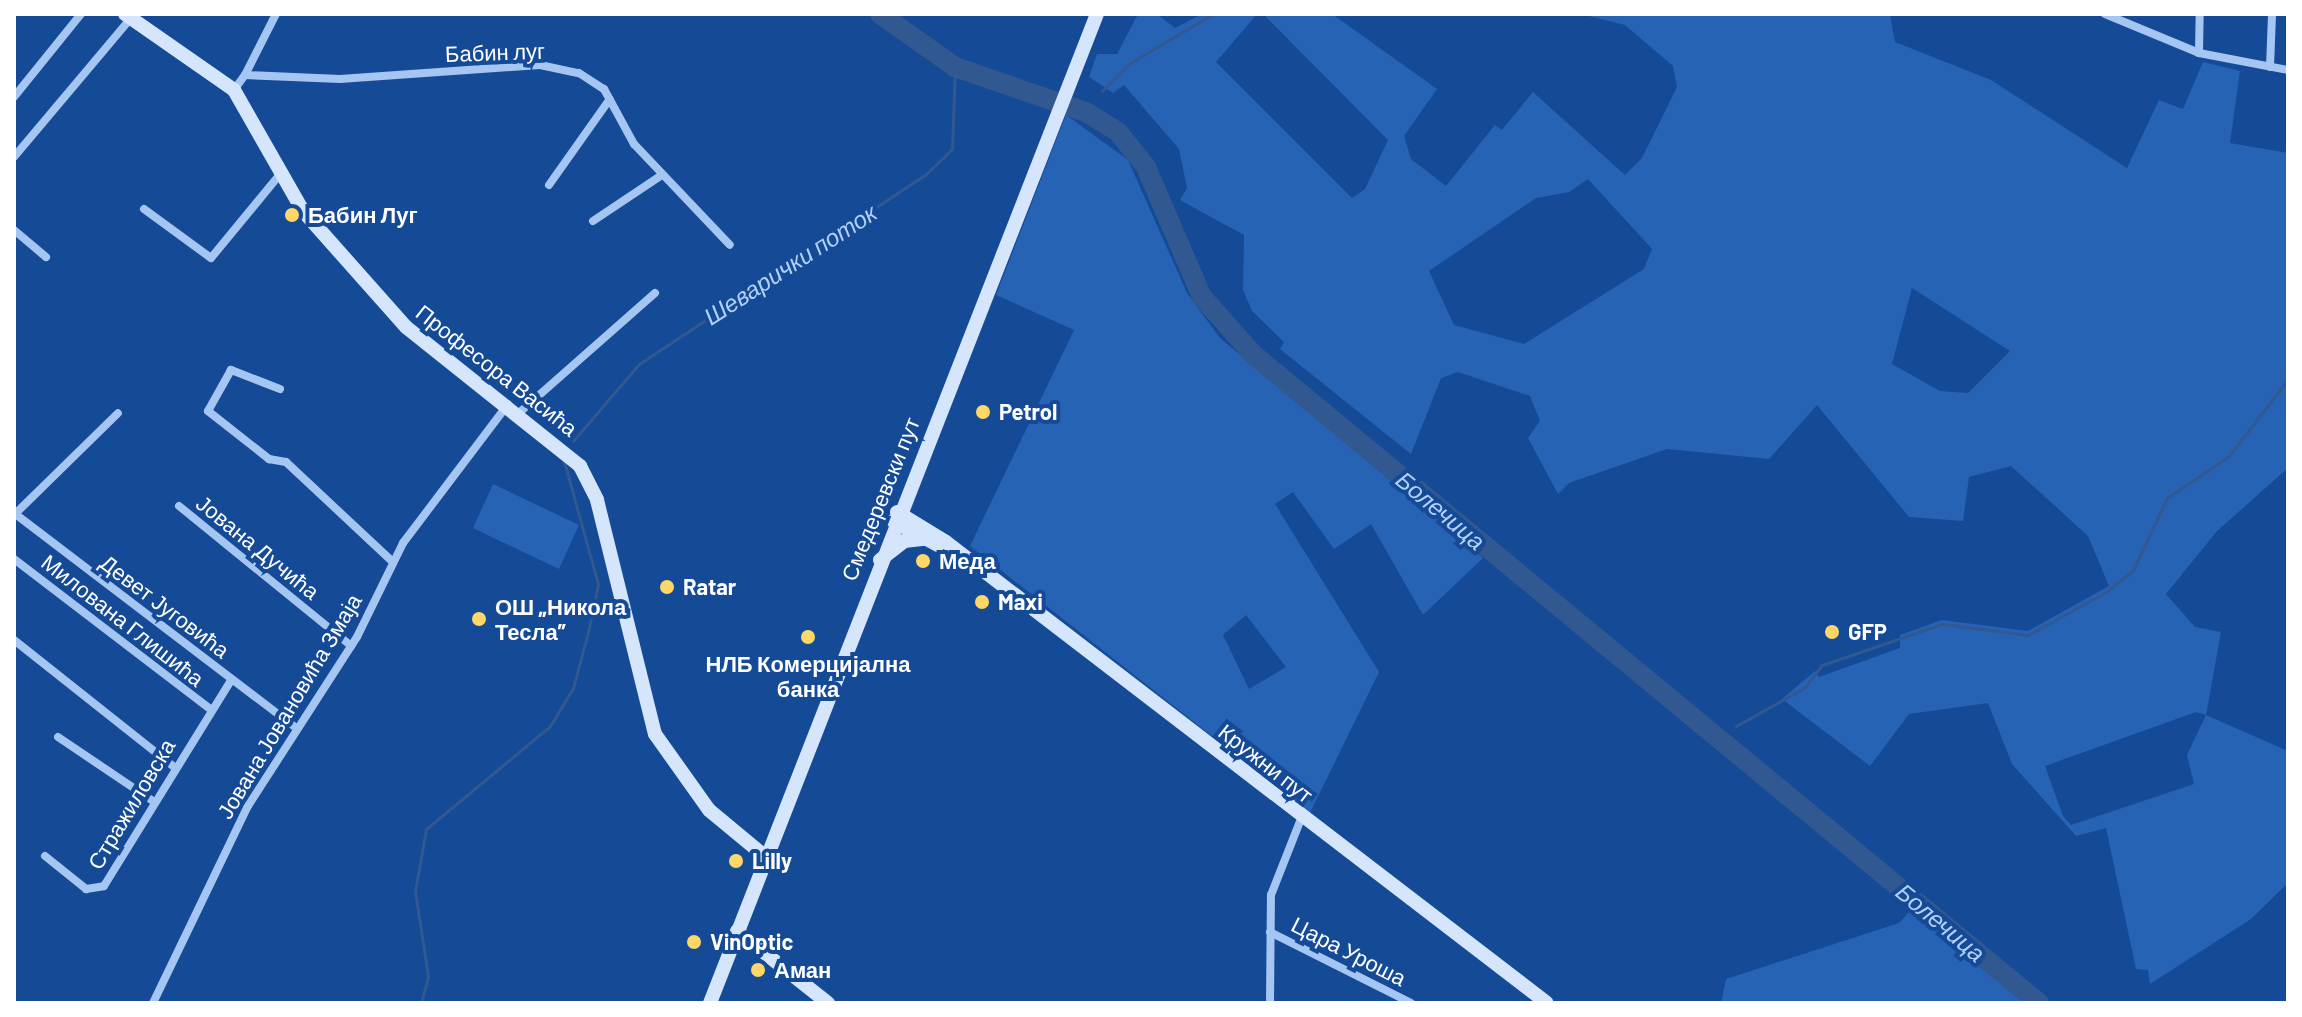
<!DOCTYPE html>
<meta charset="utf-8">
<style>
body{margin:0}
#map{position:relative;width:2302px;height:1017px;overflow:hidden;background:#144a96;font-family:Barlow,sans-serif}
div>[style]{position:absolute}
.green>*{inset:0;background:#2763b5}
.stream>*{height:3px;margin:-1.5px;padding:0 1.5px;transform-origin:1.5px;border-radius:1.5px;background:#315890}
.river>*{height:20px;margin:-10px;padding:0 10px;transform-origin:10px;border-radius:10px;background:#315890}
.street>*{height:8px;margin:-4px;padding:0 4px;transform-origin:4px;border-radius:4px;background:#a5c6f2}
.secondary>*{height:14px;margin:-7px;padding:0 7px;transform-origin:7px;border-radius:7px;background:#d4e5fc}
.dots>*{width:22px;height:22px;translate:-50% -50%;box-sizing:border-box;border:4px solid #144a96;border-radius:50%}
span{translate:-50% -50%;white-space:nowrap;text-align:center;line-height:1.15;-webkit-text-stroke:8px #144a96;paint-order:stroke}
.street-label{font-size:22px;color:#fff}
.poi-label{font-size:22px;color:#fff;font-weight:700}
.left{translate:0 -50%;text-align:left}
.water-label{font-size:24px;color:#b2d0f9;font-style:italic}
.frame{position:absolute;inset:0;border:16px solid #fff;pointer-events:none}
</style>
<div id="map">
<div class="green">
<i style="clip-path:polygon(evenodd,1138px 14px,1157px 14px,1175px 28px,1202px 14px,1257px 14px,1216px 62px,1352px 198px,1365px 189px,1388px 140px,1263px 14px,1332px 14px,1437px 89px,1404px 136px,1411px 159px,1446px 186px,1495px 125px,1502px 130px,1533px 92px,1625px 175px,1642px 158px,1677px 87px,1673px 66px,1625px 25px,1581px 14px,1890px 15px,1895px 42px,1991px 80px,2127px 168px,2159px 100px,2183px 109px,2203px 62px,2240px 71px,2230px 143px,2288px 153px,2288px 468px,2217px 531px,2166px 594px,2195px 627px,2221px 632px,2206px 715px,2288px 751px,2288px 883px,2251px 919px,2150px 984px,2148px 970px,2136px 969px,2106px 828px,2076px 836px,2012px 764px,1988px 703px,1909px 714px,1870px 766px,1782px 699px,1815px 671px,1819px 677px,1900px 648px,1900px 635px,1942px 620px,2028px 631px,2109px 586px,2088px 536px,2011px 466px,1969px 477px,1963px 521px,1909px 517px,1817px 405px,1769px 459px,1667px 449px,1569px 483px,1558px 494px,1528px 438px,1540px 421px,1530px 396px,1458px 372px,1441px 378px,1411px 454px,1280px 349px,1284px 342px,1252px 311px,1243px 290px,1244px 235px,1180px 200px,1187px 188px,1179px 149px,1124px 85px,1113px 93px,1089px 77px,1097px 54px,1117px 54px,1138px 14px,1588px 179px,1652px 249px,1644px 269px,1524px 344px,1454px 325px,1429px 271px,1536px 198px,1569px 192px,1588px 179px,1138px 14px,1912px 288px,2010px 351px,1968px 393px,1940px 391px,1892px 364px,1912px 288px,1138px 14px,2196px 712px,2206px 715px,2187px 755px,2194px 784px,2071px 825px,2063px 816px,2045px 766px,2196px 712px)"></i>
<i style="clip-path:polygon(evenodd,1066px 115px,1128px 160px,1187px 293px,1220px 338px,1483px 558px,1423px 615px,1371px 524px,1334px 549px,1293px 492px,1275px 504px,1379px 672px,1310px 813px,970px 546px,1074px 330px,996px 295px,1066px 115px,1246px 615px,1286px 667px,1249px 689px,1223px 635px,1246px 615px)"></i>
<i style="clip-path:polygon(493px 484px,579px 525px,559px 569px,473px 528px)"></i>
<i style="clip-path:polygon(1910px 911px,2026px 1003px,1721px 1003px,1726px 979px,1899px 923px)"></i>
</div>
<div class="stream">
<i style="left:1102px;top:91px;width:40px;rotate:-45deg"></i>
<i style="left:1130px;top:63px;width:96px;rotate:-30.6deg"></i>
<i style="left:1086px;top:112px;width:9px;rotate:-54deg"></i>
<i style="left:573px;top:441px;width:101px;rotate:-49.4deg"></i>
<i style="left:639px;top:364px;width:343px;rotate:-33.5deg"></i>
<i style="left:925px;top:175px;width:37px;rotate:-44deg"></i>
<i style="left:952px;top:149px;width:82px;rotate:-87.9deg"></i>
<i style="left:1736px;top:726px;width:78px;rotate:-29.2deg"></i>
<i style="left:1804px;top:688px;width:29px;rotate:-52deg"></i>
<i style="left:1822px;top:665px;width:127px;rotate:-18.9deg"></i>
<i style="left:1942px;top:624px;width:87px;rotate:7.3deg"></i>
<i style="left:2028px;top:635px;width:89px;rotate:-28.9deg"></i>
<i style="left:2106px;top:592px;width:35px;rotate:-39deg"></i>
<i style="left:2133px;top:570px;width:80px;rotate:-64.7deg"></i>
<i style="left:2167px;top:498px;width:75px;rotate:-34.1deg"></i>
<i style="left:2229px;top:456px;width:97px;rotate:-52.5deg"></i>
<i style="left:421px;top:1003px;width:28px;rotate:-75deg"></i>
<i style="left:428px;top:976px;width:86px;rotate:-98.7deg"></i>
<i style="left:415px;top:891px;width:63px;rotate:-79.9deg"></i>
<i style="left:426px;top:829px;width:161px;rotate:-39.7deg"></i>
<i style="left:550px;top:726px;width:44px;rotate:-58.8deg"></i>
<i style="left:573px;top:688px;width:58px;rotate:-75deg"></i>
<i style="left:588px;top:632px;width:49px;rotate:-78.2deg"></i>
<i style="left:598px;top:584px;width:131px;rotate:-105.5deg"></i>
</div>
<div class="river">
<i style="left:880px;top:14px;width:92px;rotate:35.2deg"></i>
<i style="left:955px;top:67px;width:139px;rotate:19deg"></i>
<i style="left:1086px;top:112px;width:38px;rotate:32deg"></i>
<i style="left:1118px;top:132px;width:45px;rotate:51.3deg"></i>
<i style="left:1146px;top:167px;width:142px;rotate:66.7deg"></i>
<i style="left:1202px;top:297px;width:78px;rotate:48.1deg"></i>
<i style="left:1254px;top:355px;width:1018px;rotate:39.54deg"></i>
</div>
<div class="street">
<i style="left:2105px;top:14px;width:102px;rotate:22.5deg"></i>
<i style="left:2199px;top:53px;width:91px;rotate:10.8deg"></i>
<i style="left:2199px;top:53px;width:39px;rotate:-89deg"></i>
<i style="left:2270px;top:67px;width:53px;rotate:-87.8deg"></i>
<i style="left:245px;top:75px;width:68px;rotate:-63.1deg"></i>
<i style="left:234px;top:90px;width:19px;rotate:-54deg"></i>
<i style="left:245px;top:75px;width:95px;rotate:2.4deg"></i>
<i style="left:340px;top:79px;width:200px;rotate:-4deg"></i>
<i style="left:540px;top:65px;width:40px;rotate:12deg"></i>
<i style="left:579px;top:73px;width:30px;rotate:33deg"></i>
<i style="left:604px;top:89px;width:63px;rotate:61.4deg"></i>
<i style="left:634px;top:144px;width:139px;rotate:46.5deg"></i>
<i style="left:14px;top:97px;width:107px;rotate:-51.1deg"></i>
<i style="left:14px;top:157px;width:182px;rotate:-49.9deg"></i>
<i style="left:549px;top:185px;width:105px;rotate:-54.7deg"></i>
<i style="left:144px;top:209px;width:83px;rotate:36.2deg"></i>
<i style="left:211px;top:258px;width:112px;rotate:-50.5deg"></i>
<i style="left:593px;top:221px;width:83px;rotate:-33.7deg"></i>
<i style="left:14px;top:230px;width:42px;rotate:40.2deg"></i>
<i style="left:280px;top:389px;width:53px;rotate:-158.8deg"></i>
<i style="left:231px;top:370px;width:47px;rotate:119.3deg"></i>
<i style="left:208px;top:411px;width:78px;rotate:38.2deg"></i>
<i style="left:269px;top:459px;width:17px;rotate:10deg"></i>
<i style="left:286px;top:462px;width:146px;rotate:43.1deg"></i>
<i style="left:520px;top:412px;width:180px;rotate:-41.4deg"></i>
<i style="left:179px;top:506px;width:222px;rotate:39.1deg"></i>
<i style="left:14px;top:513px;width:353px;rotate:37.3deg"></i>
<i style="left:15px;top:514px;width:144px;rotate:-44.4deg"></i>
<i style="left:14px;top:559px;width:247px;rotate:37.4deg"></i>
<i style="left:14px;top:640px;width:203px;rotate:38.4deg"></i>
<i style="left:58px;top:737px;width:115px;rotate:34deg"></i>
<i style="left:45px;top:856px;width:53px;rotate:38.8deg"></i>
<i style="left:86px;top:889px;width:18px;rotate:-9deg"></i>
<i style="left:104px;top:886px;width:242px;rotate:-58.3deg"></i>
<i style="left:1270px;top:932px;width:158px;rotate:26.7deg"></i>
<i style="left:153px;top:1003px;width:219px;rotate:-64.3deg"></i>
<i style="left:248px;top:806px;width:201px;rotate:-57.2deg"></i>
<i style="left:357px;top:637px;width:105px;rotate:-63.9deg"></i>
<i style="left:403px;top:543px;width:174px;rotate:-52.9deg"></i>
<i style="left:1270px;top:1003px;width:108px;rotate:-89.5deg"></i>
<i style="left:1271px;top:895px;width:82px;rotate:-68.5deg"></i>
</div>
<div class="secondary">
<i style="left:125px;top:14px;width:133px;rotate:34.9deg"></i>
<i style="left:234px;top:90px;width:139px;rotate:60.3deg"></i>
<i style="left:303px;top:211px;width:155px;rotate:48.4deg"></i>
<i style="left:406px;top:327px;width:223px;rotate:38.6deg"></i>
<i style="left:580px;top:466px;width:38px;rotate:63deg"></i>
<i style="left:597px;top:500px;width:241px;rotate:76.1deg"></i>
<i style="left:655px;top:734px;width:93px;rotate:54.6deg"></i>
<i style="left:709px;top:810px;width:75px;rotate:39.6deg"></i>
<i style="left:897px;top:512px;width:57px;rotate:31.5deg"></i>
<i style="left:946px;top:542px;width:757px;rotate:37.49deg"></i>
<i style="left:893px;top:521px;width:51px;rotate:28.1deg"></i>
<i style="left:880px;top:560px;width:31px;rotate:-38deg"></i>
<i style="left:904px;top:541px;width:20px;rotate:-6deg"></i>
<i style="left:737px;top:931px;width:116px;rotate:38.4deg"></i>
<i style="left:710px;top:1003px;width:1062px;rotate:-68.63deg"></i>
</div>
<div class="dots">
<i style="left:292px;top:215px;background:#ffd766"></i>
<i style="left:983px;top:412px;background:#ffd766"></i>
<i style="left:923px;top:561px;background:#ffd766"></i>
<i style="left:667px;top:587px;background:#ffd766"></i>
<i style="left:982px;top:602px;background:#ffd766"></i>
<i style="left:479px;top:619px;background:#ffd766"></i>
<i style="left:1832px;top:632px;background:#ffd766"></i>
<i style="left:808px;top:637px;background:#ffd766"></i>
<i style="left:736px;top:861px;background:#ffd766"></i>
<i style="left:694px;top:942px;background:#ffd766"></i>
<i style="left:758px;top:970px;background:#ffd766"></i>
</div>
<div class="street-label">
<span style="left:495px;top:52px;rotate:-2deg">Бабин луг</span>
<span style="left:497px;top:370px;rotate:38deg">Професора Васића</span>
<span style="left:880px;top:499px;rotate:-68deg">Смедеревски пут</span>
<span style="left:258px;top:547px;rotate:39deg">Јована Дучића</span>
<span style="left:165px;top:606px;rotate:37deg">Девет Југовића</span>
<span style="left:123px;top:620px;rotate:38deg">Милована Глишића</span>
<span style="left:289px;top:706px;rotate:-59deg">Јована Јовановића Змаја</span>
<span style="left:1266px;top:763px;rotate:38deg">Кружни пут</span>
<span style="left:131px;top:804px;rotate:-59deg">Стражиловска</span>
<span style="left:1349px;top:951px;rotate:27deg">Цара Уроша</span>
</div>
<div class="poi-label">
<span class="left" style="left:308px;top:215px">Бабин Луг</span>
<span class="left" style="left:999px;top:412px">Petrol</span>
<span class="left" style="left:939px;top:561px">Меда</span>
<span class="left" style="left:683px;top:587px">Ratar</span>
<span class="left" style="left:998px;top:602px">Maxi</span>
<span class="left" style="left:495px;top:619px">ОШ „Никола<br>Тесла”</span>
<span class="left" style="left:1848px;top:632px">GFP</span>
<span style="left:808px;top:676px">НЛБ Комерцијална<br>банка</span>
<span class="left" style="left:752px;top:861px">Lilly</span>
<span class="left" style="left:710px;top:942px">VinOptic</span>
<span class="left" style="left:774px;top:970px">Аман</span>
</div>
<div class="water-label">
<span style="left:790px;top:264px;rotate:-33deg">Шеварички поток</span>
<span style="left:1441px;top:510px;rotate:40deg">Болечица</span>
<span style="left:1941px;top:922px;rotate:40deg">Болечица</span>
</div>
<div class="frame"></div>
</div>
